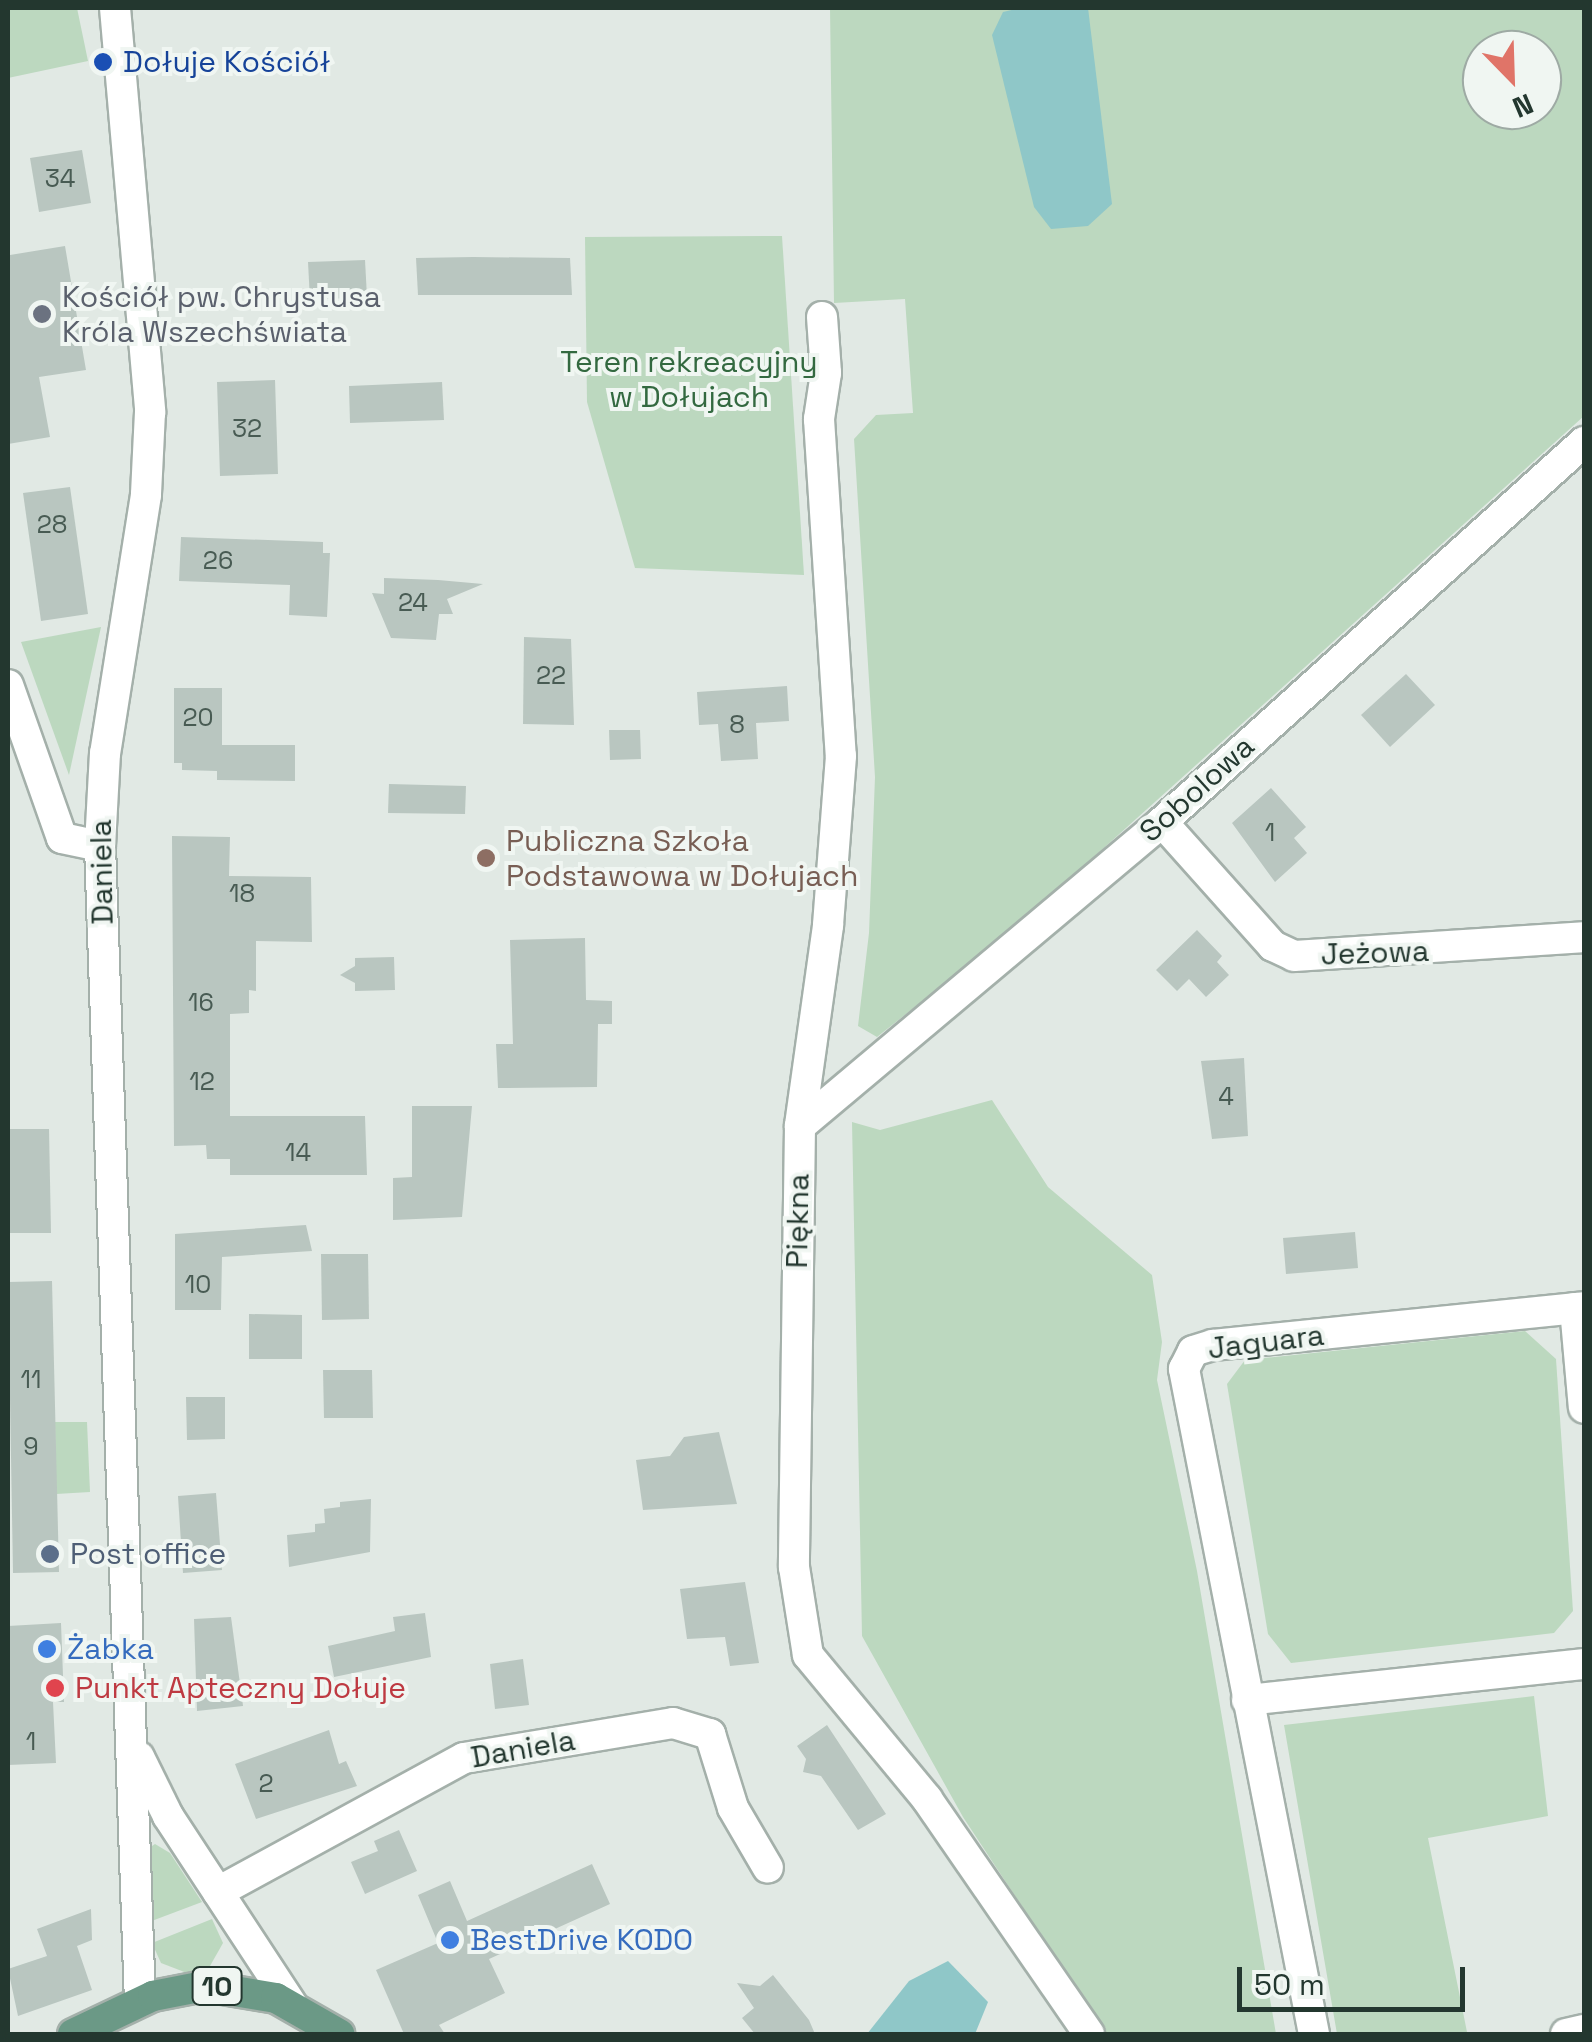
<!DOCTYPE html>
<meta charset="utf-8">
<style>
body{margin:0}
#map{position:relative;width:1592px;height:2042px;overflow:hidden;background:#e1e9e4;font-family:"Space Grotesk",sans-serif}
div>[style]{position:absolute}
.green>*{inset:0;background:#bcd8bf}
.water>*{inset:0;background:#8fc7c8}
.building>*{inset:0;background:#b9c6c0}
.roads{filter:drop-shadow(2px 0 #a4b0aa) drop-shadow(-2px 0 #a4b0aa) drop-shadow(0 2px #a4b0aa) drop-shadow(0 -2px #a4b0aa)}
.minor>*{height:30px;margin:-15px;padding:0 15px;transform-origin:15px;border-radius:15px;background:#fff}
.major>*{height:30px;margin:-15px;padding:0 15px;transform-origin:15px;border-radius:15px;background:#6b9986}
.dots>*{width:28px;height:28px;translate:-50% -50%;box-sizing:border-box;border:5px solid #f0f6f2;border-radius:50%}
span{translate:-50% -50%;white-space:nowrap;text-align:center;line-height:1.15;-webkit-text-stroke:8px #f0f6f2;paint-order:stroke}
.number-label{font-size:25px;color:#485b53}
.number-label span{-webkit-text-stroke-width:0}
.shield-label span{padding:2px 8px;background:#f0f6f2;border:2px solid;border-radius:8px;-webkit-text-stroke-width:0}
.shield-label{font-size:28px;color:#23372f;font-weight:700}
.transit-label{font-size:30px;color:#164399}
.left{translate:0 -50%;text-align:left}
.worship-label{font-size:30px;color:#5b616d}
.park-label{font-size:30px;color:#336940}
.street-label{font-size:30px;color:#23372f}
.education-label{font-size:30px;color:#785e54}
.service-label{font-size:30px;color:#4e5e75}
.shop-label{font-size:30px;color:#366cbe}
.health-label{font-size:30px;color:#be3a42}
.frame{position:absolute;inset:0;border:10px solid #23372f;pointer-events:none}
.north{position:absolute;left:1462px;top:30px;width:100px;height:100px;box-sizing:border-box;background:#f0f6f2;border:2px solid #9eaaa4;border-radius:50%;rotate:157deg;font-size:28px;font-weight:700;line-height:40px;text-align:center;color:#23372f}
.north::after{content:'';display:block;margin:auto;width:35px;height:45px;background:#e07468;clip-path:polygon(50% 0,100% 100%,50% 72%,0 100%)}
.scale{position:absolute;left:1237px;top:1967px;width:228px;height:45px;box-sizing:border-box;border:5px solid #23372f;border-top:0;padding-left:12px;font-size:30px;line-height:35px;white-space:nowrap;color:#23372f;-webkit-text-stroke:8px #f0f6f2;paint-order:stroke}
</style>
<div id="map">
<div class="green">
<i style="clip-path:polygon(8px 8px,77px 8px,88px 61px,8px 78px)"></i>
<i style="clip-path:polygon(evenodd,830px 8px,1584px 8px,1584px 416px,1017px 926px,877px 1037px,858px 1026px,869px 933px,875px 777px,854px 439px,876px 415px,913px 413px,905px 299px,834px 303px,830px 8px,1482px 50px,1542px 50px,1542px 110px,1482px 110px,1482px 50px)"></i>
<i style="clip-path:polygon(782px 236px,804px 575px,635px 568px,587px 402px,585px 237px)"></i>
<i style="clip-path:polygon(101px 627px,69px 775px,21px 642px)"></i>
<i style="clip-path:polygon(992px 1100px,1048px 1187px,1152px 1275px,1162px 1342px,1157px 1380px,1197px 1571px,1276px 2034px,1106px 2034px,963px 1817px,862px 1636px,852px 1122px,880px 1130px)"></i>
<i style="clip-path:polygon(1525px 1331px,1556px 1359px,1573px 1611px,1554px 1633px,1291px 1663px,1268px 1634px,1227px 1384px,1245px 1360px)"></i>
<i style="clip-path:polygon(55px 1422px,87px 1422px,90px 1492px,56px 1494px)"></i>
<i style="clip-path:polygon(1534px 1696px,1548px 1816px,1428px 1838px,1467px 2032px,1337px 2034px,1284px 1725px)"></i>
<i style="clip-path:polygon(155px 1844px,170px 1853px,202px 1902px,149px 1922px,149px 1848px)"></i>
<i style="clip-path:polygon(212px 1919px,223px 1943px,210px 1966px,187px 1973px,161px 1963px,152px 1943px)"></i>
</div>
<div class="water">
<i style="clip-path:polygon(1020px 8px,1088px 8px,1112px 204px,1088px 226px,1051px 229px,1034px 207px,992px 35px,1003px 12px)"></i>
<i style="clip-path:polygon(948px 1961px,988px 2002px,975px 2034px,867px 2034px,909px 1981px)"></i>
</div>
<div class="building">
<i style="clip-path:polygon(82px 150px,91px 203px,39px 212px,30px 158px)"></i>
<i style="clip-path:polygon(65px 246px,86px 370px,39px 377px,50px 437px,8px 444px,10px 255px)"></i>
<i style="clip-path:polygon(473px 257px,570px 258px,572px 295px,418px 295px,416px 258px)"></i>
<i style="clip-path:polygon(365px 260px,367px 297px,310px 300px,308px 262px)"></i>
<i style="clip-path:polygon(275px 380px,278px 474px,220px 476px,217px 382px)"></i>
<i style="clip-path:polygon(442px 382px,444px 420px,350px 423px,349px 386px)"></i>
<i style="clip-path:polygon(70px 487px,88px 614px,41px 621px,23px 493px)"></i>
<i style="clip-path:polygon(181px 537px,323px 542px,323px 553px,330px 553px,327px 617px,289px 615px,290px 585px,179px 581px)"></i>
<i style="clip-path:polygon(384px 578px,438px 580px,483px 584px,447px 599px,453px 614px,439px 614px,436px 640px,391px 638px,372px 593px,384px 594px)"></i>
<i style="clip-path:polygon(524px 637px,571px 639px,574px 725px,523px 724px)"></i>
<i style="clip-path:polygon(1406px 674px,1435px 705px,1390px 747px,1361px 715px)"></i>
<i style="clip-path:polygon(787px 686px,789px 721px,756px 723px,758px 759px,721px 761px,718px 724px,699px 725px,697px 692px)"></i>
<i style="clip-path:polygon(174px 688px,222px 688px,222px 745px,295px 745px,295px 781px,217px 780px,217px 771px,182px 770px,182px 763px,174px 763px)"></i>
<i style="clip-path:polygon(609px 730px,640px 730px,641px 759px,610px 760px)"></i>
<i style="clip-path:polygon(389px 784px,466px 786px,465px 814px,388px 813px)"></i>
<i style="clip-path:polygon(1271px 788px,1306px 827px,1294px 838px,1307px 853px,1275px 882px,1232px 823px)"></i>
<i style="clip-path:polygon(172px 836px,230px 837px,229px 876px,311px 877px,312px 942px,256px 941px,256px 991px,249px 990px,249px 1013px,230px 1014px,230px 1116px,365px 1116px,367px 1175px,230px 1175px,230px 1159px,207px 1159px,206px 1145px,174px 1146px)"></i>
<i style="clip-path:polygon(1197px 930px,1222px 956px,1217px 962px,1229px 975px,1206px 997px,1189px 979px,1177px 991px,1156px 970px)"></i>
<i style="clip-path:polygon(585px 938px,586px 1000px,612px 1001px,612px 1024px,598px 1024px,597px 1087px,498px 1088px,496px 1044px,513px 1044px,510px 940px)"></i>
<i style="clip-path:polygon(394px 957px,395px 990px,355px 991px,355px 983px,340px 975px,355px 966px,355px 958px)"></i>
<i style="clip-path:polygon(1244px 1058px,1248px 1136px,1212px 1139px,1201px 1061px)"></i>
<i style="clip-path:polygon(412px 1106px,472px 1106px,462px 1217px,393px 1220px,393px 1178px,412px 1177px)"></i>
<i style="clip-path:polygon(8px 1129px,49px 1129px,51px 1233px,8px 1233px)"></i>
<i style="clip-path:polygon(306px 1225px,312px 1251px,222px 1257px,221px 1310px,175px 1310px,175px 1234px)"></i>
<i style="clip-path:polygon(1355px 1232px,1358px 1268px,1286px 1274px,1283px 1238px)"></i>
<i style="clip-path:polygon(321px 1254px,368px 1254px,369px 1319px,322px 1320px)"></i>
<i style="clip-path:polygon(52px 1281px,59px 1572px,13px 1573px,8px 1282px)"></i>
<i style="clip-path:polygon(249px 1314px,302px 1315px,302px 1359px,249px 1359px)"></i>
<i style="clip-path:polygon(323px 1370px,372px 1370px,373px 1418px,324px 1418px)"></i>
<i style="clip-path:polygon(186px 1397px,225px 1397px,225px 1439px,187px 1440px)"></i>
<i style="clip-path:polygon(719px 1432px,737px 1504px,643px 1510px,636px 1460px,670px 1456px,684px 1437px)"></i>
<i style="clip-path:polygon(216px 1493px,222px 1570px,183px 1573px,178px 1496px)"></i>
<i style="clip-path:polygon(371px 1499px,370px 1552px,289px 1567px,287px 1535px,315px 1532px,315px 1524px,325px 1523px,324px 1509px,340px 1507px,340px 1502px)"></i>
<i style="clip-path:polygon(745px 1582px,759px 1663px,730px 1666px,725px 1637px,687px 1639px,680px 1589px)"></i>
<i style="clip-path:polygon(425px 1613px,431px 1657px,334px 1677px,328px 1646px,395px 1631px,393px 1617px)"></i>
<i style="clip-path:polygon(231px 1617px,243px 1706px,197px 1711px,194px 1619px)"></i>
<i style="clip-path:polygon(61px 1623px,64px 1702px,53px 1702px,56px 1763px,8px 1765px,8px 1626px)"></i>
<i style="clip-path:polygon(523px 1659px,529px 1705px,495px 1709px,490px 1664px)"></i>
<i style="clip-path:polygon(827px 1725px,886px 1814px,858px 1830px,821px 1776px,803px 1772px,806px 1759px,797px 1746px)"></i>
<i style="clip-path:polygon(329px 1730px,339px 1764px,346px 1761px,357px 1786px,256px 1819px,235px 1764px)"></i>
<i style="clip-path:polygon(399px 1830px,417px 1871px,365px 1894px,351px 1862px,378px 1851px,374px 1841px)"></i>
<i style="clip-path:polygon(592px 1864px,610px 1904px,489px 1959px,505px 1993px,439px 2025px,445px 2034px,404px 2034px,376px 1970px,438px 1943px,418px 1895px,450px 1881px,467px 1921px)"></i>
<i style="clip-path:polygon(91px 1909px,92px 1940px,77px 1946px,92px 1990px,18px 2016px,8px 1969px,47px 1956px,37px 1929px)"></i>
<i style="clip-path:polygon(773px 1975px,809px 2020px,815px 2034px,755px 2034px,742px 2018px,754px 2008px,737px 1983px,760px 1986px)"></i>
</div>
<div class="roads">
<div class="minor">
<i style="left:115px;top:8px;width:406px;rotate:85deg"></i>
<i style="left:150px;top:412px;width:83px;rotate:92.8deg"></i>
<i style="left:146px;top:495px;width:261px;rotate:99deg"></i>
<i style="left:105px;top:753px;width:93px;rotate:93.1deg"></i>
<i style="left:100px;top:846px;width:1156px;rotate:88.02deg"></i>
<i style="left:822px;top:317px;width:56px;rotate:85.9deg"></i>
<i style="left:826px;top:373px;width:47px;rotate:98.7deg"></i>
<i style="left:819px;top:419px;width:338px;rotate:86.3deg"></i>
<i style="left:841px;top:756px;width:170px;rotate:94.4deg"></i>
<i style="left:828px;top:926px;width:202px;rotate:98deg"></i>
<i style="left:800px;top:1126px;width:441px;rotate:90.8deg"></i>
<i style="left:794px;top:1567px;width:89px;rotate:81deg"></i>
<i style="left:808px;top:1655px;width:187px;rotate:50.4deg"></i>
<i style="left:927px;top:1799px;width:285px;rotate:55.4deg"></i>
<i style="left:8px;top:685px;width:162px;rotate:70.6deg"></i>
<i style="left:62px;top:838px;width:39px;rotate:12deg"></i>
<i style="left:1162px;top:822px;width:166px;rotate:48.2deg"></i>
<i style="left:1273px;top:946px;width:23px;rotate:25deg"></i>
<i style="left:1294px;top:956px;width:291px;rotate:-3.7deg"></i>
<i style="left:800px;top:1126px;width:473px;rotate:-40deg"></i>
<i style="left:1162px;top:822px;width:568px;rotate:-42deg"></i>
<i style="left:1575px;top:1308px;width:100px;rotate:84.9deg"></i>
<i style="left:1247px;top:1700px;width:339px;rotate:-6.1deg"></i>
<i style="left:139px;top:1757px;width:66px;rotate:63.8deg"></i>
<i style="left:168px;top:1816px;width:226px;rotate:56.7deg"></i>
<i style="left:218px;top:1892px;width:280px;rotate:-28.6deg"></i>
<i style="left:464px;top:1758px;width:212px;rotate:-9.5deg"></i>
<i style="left:673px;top:1723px;width:39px;rotate:17deg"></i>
<i style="left:710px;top:1734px;width:77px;rotate:72.7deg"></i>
<i style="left:733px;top:1808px;width:69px;rotate:59.7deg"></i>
<i style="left:1314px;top:2034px;width:678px;rotate:-101.06deg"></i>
<i style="left:1184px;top:1369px;width:20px;rotate:-63deg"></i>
<i style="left:1193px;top:1351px;width:21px;rotate:-17deg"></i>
<i style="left:1213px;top:1345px;width:373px;rotate:-5.8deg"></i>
<i style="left:1566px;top:2034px;width:18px;rotate:-13deg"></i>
</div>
<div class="major">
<i style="left:73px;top:2034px;width:89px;rotate:-25.4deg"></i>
<i style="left:153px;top:1996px;width:52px;rotate:-11.1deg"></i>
<i style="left:204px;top:1986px;width:73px;rotate:9.5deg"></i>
<i style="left:276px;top:1998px;width:73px;rotate:29.7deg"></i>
</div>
</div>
<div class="dots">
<i style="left:103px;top:62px;background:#1a4fb4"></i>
<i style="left:42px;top:314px;background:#6b7280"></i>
<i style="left:486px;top:858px;background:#8d6e63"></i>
<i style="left:50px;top:1554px;background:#5c6f8a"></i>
<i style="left:47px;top:1649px;background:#3f7fe0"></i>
<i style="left:55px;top:1688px;background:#e0444e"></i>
<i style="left:450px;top:1940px;background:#3f7fe0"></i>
</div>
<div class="number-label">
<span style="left:60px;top:178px">34</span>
<span style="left:247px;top:428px">32</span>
<span style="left:52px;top:524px">28</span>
<span style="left:218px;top:560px">26</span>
<span style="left:413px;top:602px">24</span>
<span style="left:551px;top:675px">22</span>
<span style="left:198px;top:717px">20</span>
<span style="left:737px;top:724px">8</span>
<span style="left:1270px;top:832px">1</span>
<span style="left:242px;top:893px">18</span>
<span style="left:201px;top:1002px">16</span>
<span style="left:202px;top:1081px">12</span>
<span style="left:1226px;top:1096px">4</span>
<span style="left:298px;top:1152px">14</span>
<span style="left:198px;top:1284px">10</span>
<span style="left:31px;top:1379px">11</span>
<span style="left:31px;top:1446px">9</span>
<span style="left:31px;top:1741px">1</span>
<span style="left:266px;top:1783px">2</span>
</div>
<div class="shield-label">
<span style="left:217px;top:1986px">10</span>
</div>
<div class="transit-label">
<span class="left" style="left:123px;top:62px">Dołuje Kościół</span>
</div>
<div class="worship-label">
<span class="left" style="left:62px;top:314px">Kościół pw. Chrystusa<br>Króla Wszechświata</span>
</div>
<div class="park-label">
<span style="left:689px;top:379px">Teren rekreacyjny<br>w Dołujach</span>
</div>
<div class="street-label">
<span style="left:1197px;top:789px;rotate:-42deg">Sobolowa</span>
<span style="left:102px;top:872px;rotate:-91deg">Daniela</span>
<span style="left:1375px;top:953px;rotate:-2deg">Jeżowa</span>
<span style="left:798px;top:1221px;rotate:-89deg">Piękna</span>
<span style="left:1266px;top:1342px;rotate:-7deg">Jaguara</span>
<span style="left:523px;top:1749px;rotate:-10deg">Daniela</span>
</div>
<div class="education-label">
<span class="left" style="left:506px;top:858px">Publiczna Szkoła<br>Podstawowa w Dołujach</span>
</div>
<div class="service-label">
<span class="left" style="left:70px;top:1554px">Post office</span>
</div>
<div class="shop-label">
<span class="left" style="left:67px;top:1649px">Żabka</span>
<span class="left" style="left:470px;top:1940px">BestDrive KODO</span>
</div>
<div class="health-label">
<span class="left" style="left:75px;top:1688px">Punkt Apteczny Dołuje</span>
</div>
<div class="frame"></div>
<div class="north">N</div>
<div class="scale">50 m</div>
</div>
